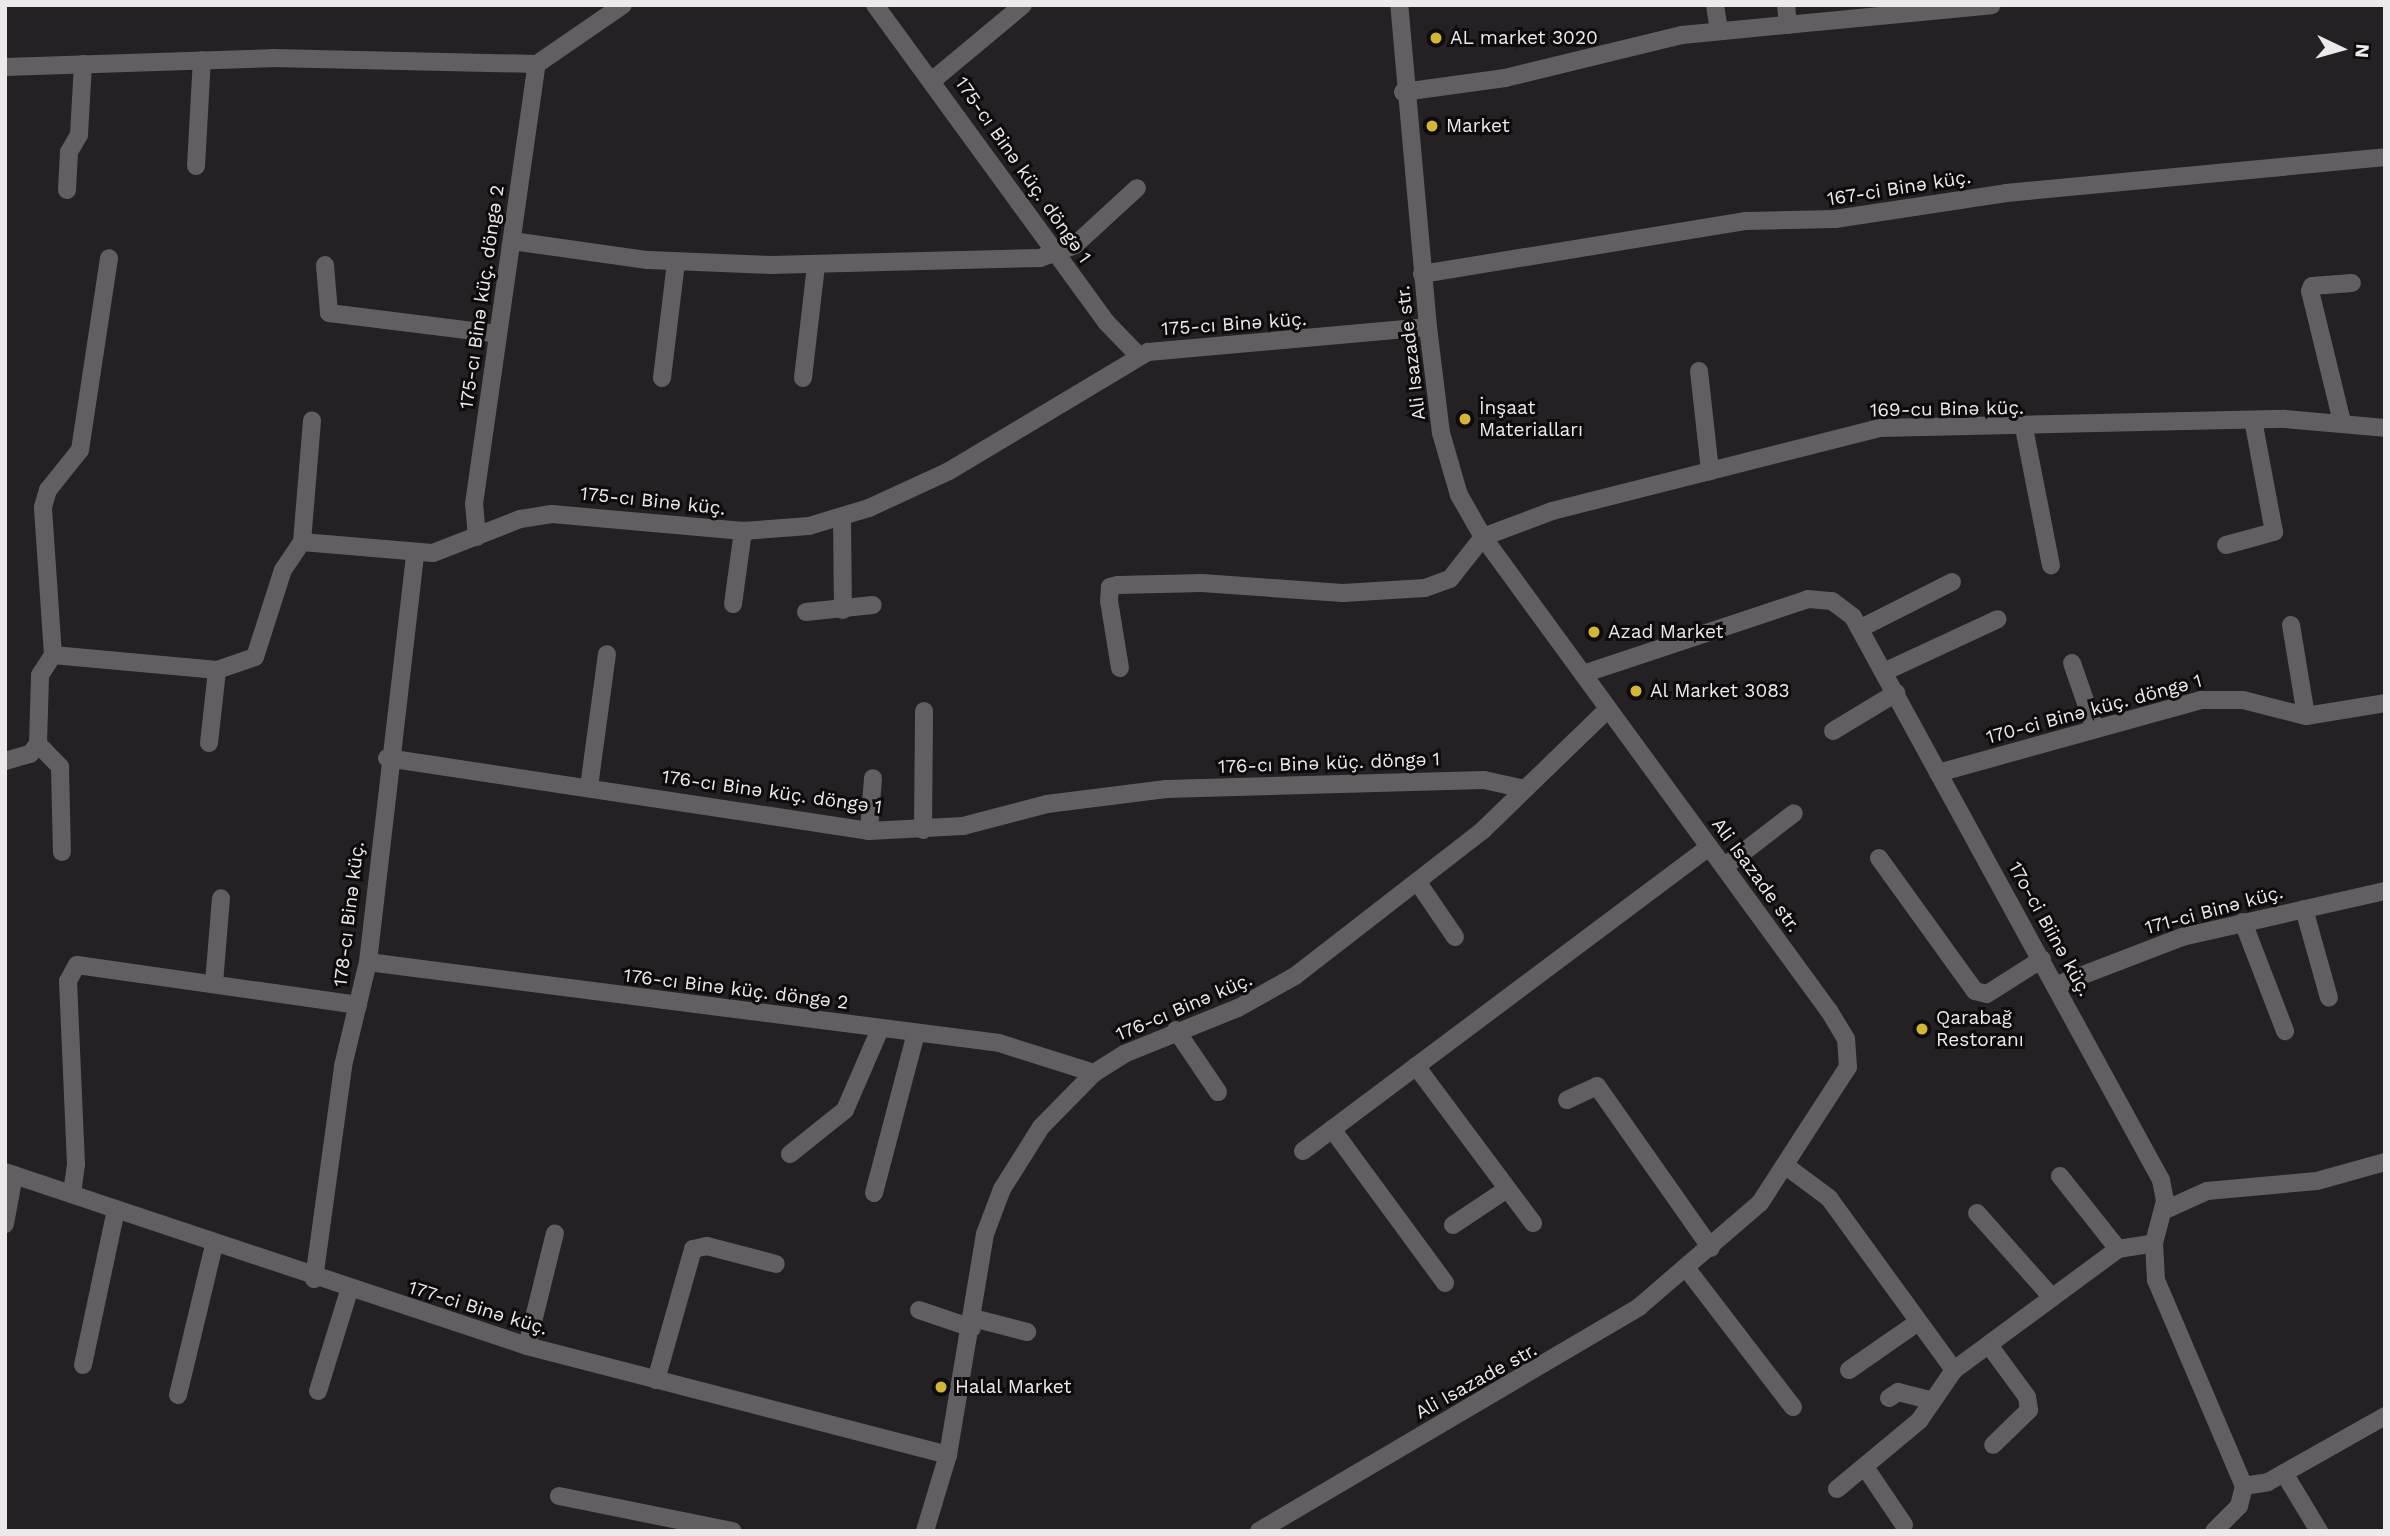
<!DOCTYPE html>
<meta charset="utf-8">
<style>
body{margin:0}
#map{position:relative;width:2390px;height:1536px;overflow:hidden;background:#252023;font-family:"Work Sans",sans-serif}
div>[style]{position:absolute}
.minor>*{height:18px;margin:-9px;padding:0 9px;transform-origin:9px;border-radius:9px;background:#615f61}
.dots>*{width:19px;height:19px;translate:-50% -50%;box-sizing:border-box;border:4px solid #0d0b0c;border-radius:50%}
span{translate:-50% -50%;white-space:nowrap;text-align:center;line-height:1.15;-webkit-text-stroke:6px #0d0b0c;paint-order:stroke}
.poi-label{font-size:19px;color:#eeeaec}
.left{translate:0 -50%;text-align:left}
.street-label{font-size:19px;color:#eeeaec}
.frame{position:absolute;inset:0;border:7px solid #eeeaec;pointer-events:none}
.north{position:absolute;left:2306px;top:14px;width:70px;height:70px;-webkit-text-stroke:5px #0d0b0c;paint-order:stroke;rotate:95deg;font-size:19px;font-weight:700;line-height:28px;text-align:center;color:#eeeaec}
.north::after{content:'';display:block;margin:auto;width:24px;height:32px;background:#eeeaec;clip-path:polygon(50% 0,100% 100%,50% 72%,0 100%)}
</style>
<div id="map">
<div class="minor">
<i style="left:875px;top:5px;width:392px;rotate:53.9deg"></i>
<i style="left:1106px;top:322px;width:47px;rotate:45.9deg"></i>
<i style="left:1715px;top:5px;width:25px;rotate:81deg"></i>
<i style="left:1786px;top:5px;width:20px;rotate:84deg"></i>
<i style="left:5px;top:67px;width:267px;rotate:-1.9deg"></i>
<i style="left:272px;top:58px;width:265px;rotate:1.3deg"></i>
<i style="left:537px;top:64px;width:104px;rotate:-34.5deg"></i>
<i style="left:933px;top:80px;width:117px;rotate:-39.8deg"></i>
<i style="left:1403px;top:92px;width:103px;rotate:-7.8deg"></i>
<i style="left:1505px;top:78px;width:182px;rotate:-13.7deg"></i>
<i style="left:1682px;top:35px;width:311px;rotate:-5.5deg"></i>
<i style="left:196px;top:166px;width:106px;rotate:-86.8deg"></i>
<i style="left:67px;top:190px;width:38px;rotate:-87deg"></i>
<i style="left:69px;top:152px;width:20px;rotate:-60deg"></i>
<i style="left:79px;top:135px;width:71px;rotate:-86.8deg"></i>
<i style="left:512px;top:241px;width:137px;rotate:8deg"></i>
<i style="left:648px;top:260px;width:122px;rotate:2.3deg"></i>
<i style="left:770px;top:265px;width:270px;rotate:-1.5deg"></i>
<i style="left:1040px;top:258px;width:37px;rotate:-20deg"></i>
<i style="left:1075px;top:245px;width:84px;rotate:-42.6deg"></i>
<i style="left:325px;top:265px;width:48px;rotate:85.2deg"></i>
<i style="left:329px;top:313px;width:169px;rotate:7.1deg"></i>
<i style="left:1422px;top:274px;width:327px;rotate:-9.3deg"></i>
<i style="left:1745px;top:221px;width:90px;rotate:-1.3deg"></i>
<i style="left:1835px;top:219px;width:173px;rotate:-8.6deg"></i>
<i style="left:2006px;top:193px;width:381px;rotate:-5.4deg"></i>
<i style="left:1699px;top:371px;width:101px;rotate:83.7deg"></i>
<i style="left:662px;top:378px;width:117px;rotate:-83.1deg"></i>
<i style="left:803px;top:378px;width:113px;rotate:-83.4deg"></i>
<i style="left:2342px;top:422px;width:135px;rotate:-103.7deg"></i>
<i style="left:2310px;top:291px;width:5px;rotate:-68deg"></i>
<i style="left:2312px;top:286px;width:40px;rotate:-4.3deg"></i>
<i style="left:2024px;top:428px;width:140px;rotate:78.9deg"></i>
<i style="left:842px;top:518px;width:92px;rotate:89.4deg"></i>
<i style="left:477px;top:537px;width:33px;rotate:-95deg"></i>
<i style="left:474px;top:504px;width:444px;rotate:-81.9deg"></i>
<i style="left:302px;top:542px;width:122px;rotate:-85.3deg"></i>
<i style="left:2226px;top:545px;width:50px;rotate:-15.2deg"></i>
<i style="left:2274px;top:532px;width:114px;rotate:-100.6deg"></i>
<i style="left:733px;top:604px;width:74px;rotate:-82.2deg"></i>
<i style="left:806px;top:612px;width:67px;rotate:-6deg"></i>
<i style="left:2291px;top:625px;width:92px;rotate:80.6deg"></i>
<i style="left:1861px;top:628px;width:102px;rotate:-26.8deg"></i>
<i style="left:53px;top:655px;width:148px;rotate:-93.9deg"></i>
<i style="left:43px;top:507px;width:18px;rotate:-74deg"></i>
<i style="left:48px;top:490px;width:51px;rotate:-51.3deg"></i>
<i style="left:80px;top:450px;width:194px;rotate:-81.4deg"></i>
<i style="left:2072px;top:663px;width:70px;rotate:70.8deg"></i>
<i style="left:1120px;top:668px;width:68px;rotate:-99.3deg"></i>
<i style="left:1109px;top:601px;width:14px;rotate:-86deg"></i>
<i style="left:1110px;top:587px;width:8px;rotate:-14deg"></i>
<i style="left:1118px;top:585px;width:84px;rotate:-1.4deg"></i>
<i style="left:1202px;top:583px;width:141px;rotate:4.1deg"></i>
<i style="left:1343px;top:593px;width:82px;rotate:-3.5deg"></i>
<i style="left:1425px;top:588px;width:27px;rotate:-20deg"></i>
<i style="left:1450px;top:579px;width:53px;rotate:-51.8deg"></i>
<i style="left:1483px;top:537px;width:74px;rotate:-20.6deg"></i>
<i style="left:1552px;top:511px;width:337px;rotate:-14.2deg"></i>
<i style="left:1879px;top:428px;width:406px;rotate:-1.3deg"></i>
<i style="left:2285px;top:419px;width:100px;rotate:5.1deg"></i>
<i style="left:1886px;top:671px;width:123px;rotate:-24.9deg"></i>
<i style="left:1583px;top:674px;width:237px;rotate:-18.4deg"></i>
<i style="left:1808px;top:599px;width:24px;rotate:5deg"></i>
<i style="left:1832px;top:601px;width:26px;rotate:37deg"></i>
<i style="left:1853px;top:617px;width:642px;rotate:61.32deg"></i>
<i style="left:2161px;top:1180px;width:21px;rotate:79deg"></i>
<i style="left:2165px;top:1201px;width:43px;rotate:104.7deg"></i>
<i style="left:2154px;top:1243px;width:37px;rotate:87deg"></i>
<i style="left:2156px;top:1280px;width:224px;rotate:66.9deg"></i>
<i style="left:2244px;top:1486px;width:21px;rotate:104deg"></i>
<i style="left:2239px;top:1506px;width:35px;rotate:135deg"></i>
<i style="left:1833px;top:731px;width:74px;rotate:-31.1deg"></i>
<i style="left:209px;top:743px;width:73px;rotate:-83.7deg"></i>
<i style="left:38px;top:744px;width:32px;rotate:46deg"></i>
<i style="left:60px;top:767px;width:85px;rotate:88.7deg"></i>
<i style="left:387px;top:758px;width:487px;rotate:8.6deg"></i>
<i style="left:869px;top:831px;width:94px;rotate:-3deg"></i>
<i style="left:963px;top:826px;width:87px;rotate:-14.7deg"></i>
<i style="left:1047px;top:804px;width:120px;rotate:-7.2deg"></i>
<i style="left:1166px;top:789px;width:318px;rotate:-1.6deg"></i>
<i style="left:1484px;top:780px;width:42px;rotate:12.4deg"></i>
<i style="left:5px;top:761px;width:26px;rotate:-16deg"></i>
<i style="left:30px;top:754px;width:13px;rotate:-51deg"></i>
<i style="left:38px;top:744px;width:69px;rotate:-88.3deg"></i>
<i style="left:40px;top:675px;width:24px;rotate:-57deg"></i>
<i style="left:53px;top:655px;width:165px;rotate:5.2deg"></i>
<i style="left:217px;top:670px;width:40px;rotate:-18.9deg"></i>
<i style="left:255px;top:657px;width:91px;rotate:-72.2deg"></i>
<i style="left:283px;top:570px;width:34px;rotate:-56deg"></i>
<i style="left:302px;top:542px;width:131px;rotate:4.8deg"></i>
<i style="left:433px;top:553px;width:93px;rotate:-21.3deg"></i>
<i style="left:520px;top:519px;width:32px;rotate:-9deg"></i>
<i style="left:552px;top:514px;width:192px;rotate:5.1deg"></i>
<i style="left:743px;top:531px;width:66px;rotate:-4.3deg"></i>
<i style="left:809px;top:526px;width:63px;rotate:-16.7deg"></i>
<i style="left:869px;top:508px;width:88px;rotate:-24.8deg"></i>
<i style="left:949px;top:471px;width:232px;rotate:-30.9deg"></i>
<i style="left:1148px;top:352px;width:281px;rotate:-5.1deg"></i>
<i style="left:1938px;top:773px;width:273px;rotate:-15.5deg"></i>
<i style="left:2201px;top:700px;width:42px"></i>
<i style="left:2243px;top:700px;width:65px;rotate:14.3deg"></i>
<i style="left:2306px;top:716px;width:80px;rotate:-9.3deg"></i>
<i style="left:589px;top:787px;width:134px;rotate:-82.3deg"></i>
<i style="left:923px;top:830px;width:119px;rotate:-89.5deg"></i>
<i style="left:869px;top:831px;width:53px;rotate:-85.7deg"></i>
<i style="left:1879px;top:858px;width:164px;rotate:54.2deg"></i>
<i style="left:1975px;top:991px;width:12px;rotate:14deg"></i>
<i style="left:1987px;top:994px;width:65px;rotate:-32.5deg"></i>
<i style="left:1724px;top:867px;width:88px;rotate:-37.6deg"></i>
<i style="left:1419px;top:884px;width:64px;rotate:55.8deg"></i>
<i style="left:2304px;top:909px;width:92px;rotate:74.3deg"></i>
<i style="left:2243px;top:922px;width:117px;rotate:68.9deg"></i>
<i style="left:368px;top:962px;width:636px;rotate:7.31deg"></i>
<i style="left:999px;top:1043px;width:100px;rotate:17.5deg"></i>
<i style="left:214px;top:983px;width:85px;rotate:-85.3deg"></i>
<i style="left:2057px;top:985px;width:134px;rotate:-21deg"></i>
<i style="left:2182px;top:937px;width:208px;rotate:-12.8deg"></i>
<i style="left:1176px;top:1030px;width:75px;rotate:55.9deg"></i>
<i style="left:1416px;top:1066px;width:196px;rotate:53.3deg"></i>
<i style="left:1567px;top:1100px;width:33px;rotate:-25deg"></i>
<i style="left:1597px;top:1086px;width:198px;rotate:54.9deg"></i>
<i style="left:1332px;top:1129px;width:191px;rotate:53.7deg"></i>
<i style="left:1303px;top:1151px;width:507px;rotate:-36.82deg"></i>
<i style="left:790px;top:1154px;width:70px;rotate:-38.7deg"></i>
<i style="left:845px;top:1110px;width:88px;rotate:-66.6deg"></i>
<i style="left:1786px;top:1166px;width:54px;rotate:36.7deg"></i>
<i style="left:1829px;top:1198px;width:213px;rotate:54deg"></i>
<i style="left:1954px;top:1370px;width:204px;rotate:-36.4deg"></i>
<i style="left:2118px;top:1249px;width:36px;rotate:-9deg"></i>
<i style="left:5px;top:1172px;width:550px;rotate:18.43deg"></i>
<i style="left:527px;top:1346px;width:435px;rotate:14.5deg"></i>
<i style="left:2060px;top:1176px;width:93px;rotate:51.5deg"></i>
<i style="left:72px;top:1193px;width:29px;rotate:-82deg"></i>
<i style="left:76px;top:1164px;width:183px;rotate:-92.5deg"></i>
<i style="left:68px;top:981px;width:18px;rotate:-61deg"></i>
<i style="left:77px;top:965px;width:284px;rotate:8.1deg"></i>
<i style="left:874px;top:1193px;width:165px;rotate:-75.3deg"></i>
<i style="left:2165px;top:1210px;width:46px;rotate:-24.3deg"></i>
<i style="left:2207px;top:1191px;width:110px;rotate:-5.2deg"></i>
<i style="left:2317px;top:1181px;width:71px;rotate:-15.6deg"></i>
<i style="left:1977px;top:1213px;width:108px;rotate:48.4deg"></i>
<i style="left:5px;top:1224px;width:50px;rotate:-79.6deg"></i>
<i style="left:1453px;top:1225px;width:65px;rotate:-33.7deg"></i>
<i style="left:1687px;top:1269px;width:174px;rotate:52.5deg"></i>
<i style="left:314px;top:1279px;width:215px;rotate:-82.2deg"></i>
<i style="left:343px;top:1066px;width:107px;rotate:-76.5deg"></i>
<i style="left:368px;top:962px;width:412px;rotate:-83.4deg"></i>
<i style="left:919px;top:1310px;width:56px;rotate:18.8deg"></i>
<i style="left:973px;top:1318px;width:56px;rotate:14.5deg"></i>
<i style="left:1989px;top:1345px;width:64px;rotate:53.8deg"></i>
<i style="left:2027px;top:1397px;width:13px;rotate:81deg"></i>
<i style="left:2029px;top:1410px;width:50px;rotate:135.8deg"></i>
<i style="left:527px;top:1346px;width:116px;rotate:-76.1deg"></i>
<i style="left:83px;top:1365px;width:158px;rotate:-78deg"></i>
<i style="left:1849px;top:1370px;width:84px;rotate:-34.8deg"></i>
<i style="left:656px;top:1380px;width:136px;rotate:-74.2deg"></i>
<i style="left:693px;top:1249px;width:14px;rotate:-12deg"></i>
<i style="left:707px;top:1246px;width:71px;rotate:14.6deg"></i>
<i style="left:318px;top:1391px;width:105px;rotate:-72.8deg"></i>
<i style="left:178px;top:1395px;width:154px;rotate:-76.5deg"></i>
<i style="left:1889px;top:1398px;width:11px;rotate:-34deg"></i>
<i style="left:1898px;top:1392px;width:34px;rotate:14deg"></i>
<i style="left:1865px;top:1467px;width:70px;rotate:56.1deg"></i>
<i style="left:2284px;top:1473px;width:68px;rotate:58.9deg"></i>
<i style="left:2244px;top:1486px;width:24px;rotate:-9deg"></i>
<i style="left:2268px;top:1482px;width:134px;rotate:-29.4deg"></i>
<i style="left:1837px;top:1489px;width:107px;rotate:-39.7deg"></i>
<i style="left:1919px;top:1421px;width:62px;rotate:-55.5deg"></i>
<i style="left:559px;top:1496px;width:177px;rotate:11.4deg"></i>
<i style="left:925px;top:1531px;width:79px;rotate:-73.2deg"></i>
<i style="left:948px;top:1455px;width:224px;rotate:-80.5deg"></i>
<i style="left:985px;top:1234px;width:48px;rotate:-69.3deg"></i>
<i style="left:1002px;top:1189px;width:73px;rotate:-57.8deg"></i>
<i style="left:1041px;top:1127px;width:76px;rotate:-45.5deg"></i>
<i style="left:1094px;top:1073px;width:36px;rotate:-32deg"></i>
<i style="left:1124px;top:1054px;width:123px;rotate:-22deg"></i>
<i style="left:1238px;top:1008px;width:65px;rotate:-29.3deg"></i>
<i style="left:1295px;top:976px;width:237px;rotate:-37.8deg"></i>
<i style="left:1482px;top:831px;width:175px;rotate:-44.1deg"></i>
<i style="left:1259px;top:1531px;width:441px;rotate:-30.5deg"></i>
<i style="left:1639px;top:1307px;width:160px;rotate:-40.7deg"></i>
<i style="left:1760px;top:1203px;width:162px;rotate:-57.1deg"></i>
<i style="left:1848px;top:1067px;width:28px;rotate:-94deg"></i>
<i style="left:1846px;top:1039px;width:33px;rotate:-121deg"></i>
<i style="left:1829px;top:1011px;width:587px;rotate:-126.13deg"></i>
<i style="left:1483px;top:537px;width:48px;rotate:-119.7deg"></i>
<i style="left:1459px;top:495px;width:65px;rotate:-106.2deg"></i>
<i style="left:1441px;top:433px;width:107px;rotate:-97deg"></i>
<i style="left:1428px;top:327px;width:323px;rotate:-95.1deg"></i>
</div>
<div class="dots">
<i style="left:1436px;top:38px;background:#d5b535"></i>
<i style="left:1432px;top:126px;background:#d5b535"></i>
<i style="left:1465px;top:419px;background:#d5b535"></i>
<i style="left:1594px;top:632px;background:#d5b535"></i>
<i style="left:1636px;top:691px;background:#d5b535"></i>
<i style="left:1922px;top:1029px;background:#d5b535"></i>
<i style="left:941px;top:1387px;background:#d5b535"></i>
</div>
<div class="poi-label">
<span class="left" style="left:1450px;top:38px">AL market 3020</span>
<span class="left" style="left:1446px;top:126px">Market</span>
<span class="left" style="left:1479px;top:419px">İnşaat<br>Materialları</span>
<span class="left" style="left:1608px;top:632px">Azad Market</span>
<span class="left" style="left:1650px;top:691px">Al Market 3083</span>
<span class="left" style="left:1936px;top:1029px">Qarabağ<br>Restoranı</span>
<span class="left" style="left:955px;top:1387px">Halal Market</span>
</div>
<div class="street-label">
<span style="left:1023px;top:170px;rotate:55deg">175-cı Binə küç. döngə 1</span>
<span style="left:1899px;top:188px;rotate:-9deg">167-ci Binə küç.</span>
<span style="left:482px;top:297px;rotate:-82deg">175-cı Binə küç. döngə 2</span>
<span style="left:1234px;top:324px;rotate:-4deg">175-cı Binə küç.</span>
<span style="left:1411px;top:353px;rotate:-97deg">Ali Isazade str.</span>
<span style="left:1947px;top:409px;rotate:-1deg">169-cu Binə küç.</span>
<span style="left:653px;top:501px;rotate:6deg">175-cı Binə küç.</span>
<span style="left:2094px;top:709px;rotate:-15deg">170-ci Binə küç. döngə 1</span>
<span style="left:1329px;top:763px;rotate:-2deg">176-cı Binə küç. döngə 1</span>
<span style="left:772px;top:792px;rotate:8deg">176-cı Binə küç. döngə 1</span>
<span style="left:1756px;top:875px;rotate:54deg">Ali Isazade str.</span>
<span style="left:2214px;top:910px;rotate:-15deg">171-ci Binə küç.</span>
<span style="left:349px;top:914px;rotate:-83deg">178-cı Binə küç.</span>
<span style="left:2050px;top:929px;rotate:61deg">17o-ci Biinə küç.</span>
<span style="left:736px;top:989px;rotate:7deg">176-cı Binə küç. döngə 2</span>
<span style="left:1184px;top:1007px;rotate:-23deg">176-cı Binə küç.</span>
<span style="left:478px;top:1308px;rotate:17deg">177-ci Binə küç.</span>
<span style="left:1476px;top:1381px;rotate:-29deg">Ali Isazade str.</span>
</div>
<div class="frame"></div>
<div class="north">N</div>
</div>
